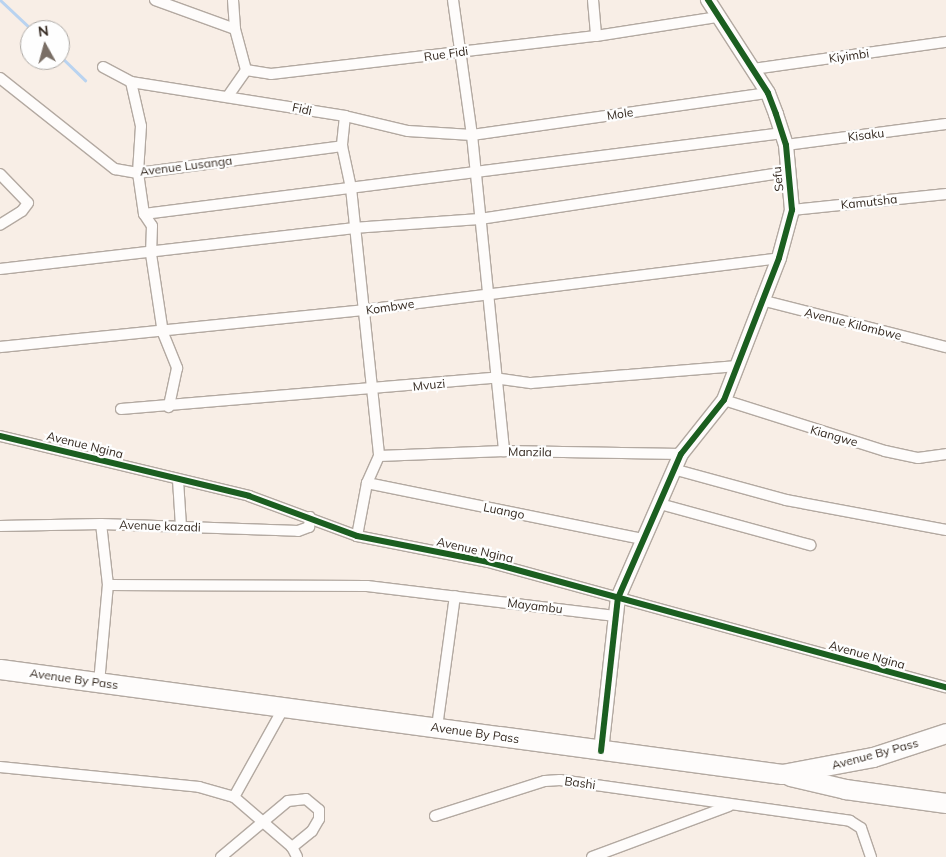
<!DOCTYPE html>
<style>
body{margin:0}
#map{position:relative;width:946px;height:857px;overflow:hidden;background:#f8eee6;font-family:Mulish,sans-serif}
div>[style]{position:absolute}
.stream>*{height:3px;margin:-1.5px;padding:0 1.5px;transform-origin:1.5px;border-radius:1.5px;background:#b9d3f0}
.roads{filter:drop-shadow(1px 0 #b3a9a1) drop-shadow(-1px 0 #b3a9a1) drop-shadow(0 1px #b3a9a1) drop-shadow(0 -1px #b3a9a1)}
.street>*{height:10px;margin:-5px;padding:0 5px;transform-origin:5px;border-radius:5px;background:#fefcfb}
.secondary>*{height:14px;margin:-7px;padding:0 7px;transform-origin:7px;border-radius:7px;background:#fefcfb}
.highway>*{height:19px;margin:-9.5px;padding:0 9.5px;transform-origin:9.5px;border-radius:9.5px;background:#fefcfb}
.cycleway>*{height:6px;margin:-3px;padding:0 3px;transform-origin:3px;border-radius:3px;background:#1b5e20}
span{translate:-50% -50%;white-space:nowrap;text-align:center;line-height:1.15;-webkit-text-stroke:4.5px #fefefe;paint-order:stroke}
.street-label{font-size:12px;color:#342920}
.north{position:absolute;left:20px;top:20px;width:50px;height:50px;box-sizing:border-box;background:#fefefe;border:1px solid #ada9a5;border-radius:50%;rotate:353deg;font-size:14px;font-weight:700;line-height:20px;text-align:center;color:#342920}
.north::after{content:'';display:block;margin:auto;width:18px;height:22px;background:#796e65;clip-path:polygon(50% 0,100% 100%,50% 72%,0 100%)}
</style>
<div id="map">
<div class="stream">
<i style="left:0;top:0;width:44px;rotate:43.2deg"></i>
<i style="left:60px;top:56px;width:35px;rotate:44deg"></i>
</div>
<div class="roads">
<div class="street">
<i style="left:155px;top:0;width:85px;rotate:19.9deg"></i>
<i style="left:233px;top:0;width:29px;rotate:86deg"></i>
<i style="left:235px;top:29px;width:42px;rotate:75deg"></i>
<i style="left:246px;top:70px;width:25px;rotate:9deg"></i>
<i style="left:271px;top:74px;width:327px;rotate:-6.7deg"></i>
<i style="left:596px;top:36px;width:122px;rotate:-8.9deg"></i>
<i style="left:453px;top:0;width:136px;rotate:82deg"></i>
<i style="left:472px;top:135px;width:318px;rotate:84.2deg"></i>
<i style="left:593px;top:0;width:36px;rotate:85deg"></i>
<i style="left:103px;top:67px;width:32px;rotate:28deg"></i>
<i style="left:131px;top:82px;width:217px;rotate:9deg"></i>
<i style="left:345px;top:116px;width:65px;rotate:13.4deg"></i>
<i style="left:408px;top:131px;width:64px;rotate:3.6deg"></i>
<i style="left:472px;top:135px;width:299px;rotate:-8.1deg"></i>
<i style="left:753px;top:69px;width:195px;rotate:-8deg"></i>
<i style="left:0;top:78px;width:147px;rotate:38.4deg"></i>
<i style="left:115px;top:169px;width:23px;rotate:10deg"></i>
<i style="left:138px;top:173px;width:206px;rotate:-7.5deg"></i>
<i style="left:131px;top:82px;width:45px;rotate:77.2deg"></i>
<i style="left:141px;top:126px;width:47px;rotate:93.7deg"></i>
<i style="left:138px;top:173px;width:41px;rotate:81.7deg"></i>
<i style="left:144px;top:214px;width:14px;rotate:56deg"></i>
<i style="left:152px;top:226px;width:28px;rotate:92deg"></i>
<i style="left:151px;top:254px;width:80px;rotate:81.4deg"></i>
<i style="left:163px;top:333px;width:38px;rotate:68deg"></i>
<i style="left:177px;top:368px;width:40px;rotate:102deg"></i>
<i style="left:228px;top:96px;width:32px;rotate:-55deg"></i>
<i style="left:345px;top:116px;width:30px;rotate:96deg"></i>
<i style="left:342px;top:146px;width:43px;rotate:77.9deg"></i>
<i style="left:351px;top:188px;width:269px;rotate:84deg"></i>
<i style="left:379px;top:456px;width:30px;rotate:114deg"></i>
<i style="left:367px;top:483px;width:54px;rotate:100.7deg"></i>
<i style="left:786px;top:145px;width:161px;rotate:-7.5deg"></i>
<i style="left:0;top:174px;width:40px;rotate:46deg"></i>
<i style="left:28px;top:203px;width:10px;rotate:127deg"></i>
<i style="left:22px;top:211px;width:26px;rotate:148deg"></i>
<i style="left:792px;top:210px;width:155px;rotate:-5.9deg"></i>
<i style="left:144px;top:214px;width:644px;rotate:-7.22deg"></i>
<i style="left:0;top:269px;width:355px;rotate:-6.6deg"></i>
<i style="left:353px;top:228px;width:127px;rotate:-4.1deg"></i>
<i style="left:480px;top:219px;width:312px;rotate:-8.7deg"></i>
<i style="left:761px;top:300px;width:191px;rotate:14.3deg"></i>
<i style="left:0;top:347px;width:365px;rotate:-5.8deg"></i>
<i style="left:363px;top:310px;width:419px;rotate:-7.1deg"></i>
<i style="left:724px;top:400px;width:169px;rotate:17.6deg"></i>
<i style="left:885px;top:451px;width:34px;rotate:12deg"></i>
<i style="left:918px;top:458px;width:28px;rotate:-8deg"></i>
<i style="left:121px;top:409px;width:374px;rotate:-4.8deg"></i>
<i style="left:494px;top:378px;width:37px;rotate:8deg"></i>
<i style="left:531px;top:383px;width:207px;rotate:-4.7deg"></i>
<i style="left:0;top:436px;width:256px;rotate:13.5deg"></i>
<i style="left:249px;top:496px;width:115px;rotate:20.3deg"></i>
<i style="left:357px;top:536px;width:134px;rotate:11.2deg"></i>
<i style="left:488px;top:562px;width:475px;rotate:15.3deg"></i>
<i style="left:379px;top:456px;width:125px;rotate:-2.3deg"></i>
<i style="left:504px;top:451px;width:177px;rotate:1deg"></i>
<i style="left:673px;top:469px;width:117px;rotate:15.3deg"></i>
<i style="left:786px;top:500px;width:163px;rotate:10.6deg"></i>
<i style="left:178px;top:480px;width:46px;rotate:86.3deg"></i>
<i style="left:367px;top:483px;width:281px;rotate:11.5deg"></i>
<i style="left:660px;top:504px;width:156px;rotate:15.3deg"></i>
<i style="left:0;top:526px;width:101px;rotate:-1.1deg"></i>
<i style="left:101px;top:524px;width:197px;rotate:2deg"></i>
<i style="left:298px;top:531px;width:12px;rotate:-20deg"></i>
<i style="left:309px;top:527px;width:10px;rotate:-84deg"></i>
<i style="left:108px;top:585px;width:259px;rotate:0.2deg"></i>
<i style="left:367px;top:586px;width:250px;rotate:6.9deg"></i>
<i style="left:99px;top:683px;width:98px;rotate:-84.8deg"></i>
<i style="left:108px;top:585px;width:61px;rotate:-96.5deg"></i>
<i style="left:437px;top:727px;width:132px;rotate:-82.2deg"></i>
<i style="left:0;top:767px;width:200px;rotate:5.7deg"></i>
<i style="left:199px;top:787px;width:36px;rotate:16deg"></i>
<i style="left:234px;top:797px;width:77px;rotate:40.8deg"></i>
<i style="left:292px;top:847px;width:11px;rotate:63deg"></i>
<i style="left:234px;top:797px;width:103px;rotate:-60.9deg"></i>
<i style="left:435px;top:816px;width:115px;rotate:-17.7deg"></i>
<i style="left:545px;top:781px;width:15px;rotate:-4deg"></i>
<i style="left:560px;top:780px;width:293px;rotate:8deg"></i>
<i style="left:850px;top:821px;width:13px;rotate:32deg"></i>
<i style="left:861px;top:828px;width:31px;rotate:71deg"></i>
<i style="left:221px;top:857px;width:87px;rotate:-39.9deg"></i>
<i style="left:288px;top:801px;width:18px;rotate:-6deg"></i>
<i style="left:306px;top:799px;width:17px;rotate:40deg"></i>
<i style="left:319px;top:810px;width:9px;rotate:90deg"></i>
<i style="left:319px;top:819px;width:14px;rotate:120deg"></i>
<i style="left:312px;top:831px;width:26px;rotate:141deg"></i>
<i style="left:592px;top:857px;width:146px;rotate:-20.4deg"></i>
</div>
<div class="secondary">
<i style="left:601px;top:751px;width:154px;rotate:-83.7deg"></i>
<i style="left:618px;top:598px;width:157px;rotate:-66.4deg"></i>
<i style="left:681px;top:454px;width:69px;rotate:-51.5deg"></i>
<i style="left:724px;top:400px;width:152px;rotate:-68.8deg"></i>
<i style="left:779px;top:258px;width:50px;rotate:-74.8deg"></i>
<i style="left:792px;top:210px;width:65px;rotate:-95.3deg"></i>
<i style="left:786px;top:145px;width:33px;rotate:-108deg"></i>
<i style="left:776px;top:114px;width:22px;rotate:-111deg"></i>
<i style="left:768px;top:93px;width:111px;rotate:-122.8deg"></i>
</div>
<div class="highway">
<i style="left:0;top:669px;width:789px;rotate:7.65deg"></i>
<i style="left:782px;top:774px;width:93px;rotate:-10.6deg"></i>
<i style="left:873px;top:757px;width:77px;rotate:-18.2deg"></i>
<i style="left:790px;top:776px;width:57px;rotate:13.3deg"></i>
<i style="left:845px;top:789px;width:102px;rotate:7.9deg"></i>
</div>
</div>
<div class="cycleway">
<i style="left:0;top:436px;width:256px;rotate:13.5deg"></i>
<i style="left:249px;top:496px;width:115px;rotate:20.3deg"></i>
<i style="left:357px;top:536px;width:134px;rotate:11.2deg"></i>
<i style="left:488px;top:562px;width:475px;rotate:15.3deg"></i>
<i style="left:601px;top:751px;width:154px;rotate:-83.7deg"></i>
<i style="left:618px;top:598px;width:157px;rotate:-66.4deg"></i>
<i style="left:681px;top:454px;width:69px;rotate:-51.5deg"></i>
<i style="left:724px;top:400px;width:152px;rotate:-68.8deg"></i>
<i style="left:779px;top:258px;width:50px;rotate:-74.8deg"></i>
<i style="left:792px;top:210px;width:65px;rotate:-95.3deg"></i>
<i style="left:786px;top:145px;width:33px;rotate:-108deg"></i>
<i style="left:776px;top:114px;width:22px;rotate:-111deg"></i>
<i style="left:768px;top:93px;width:111px;rotate:-122.8deg"></i>
</div>
<div class="street-label">
<span style="left:446px;top:54px;rotate:-8deg">Rue Fidi</span>
<span style="left:849px;top:56px;rotate:-8deg">Kiyimbi</span>
<span style="left:302px;top:109px;rotate:12deg">Fidi</span>
<span style="left:620px;top:114px;rotate:-8deg">Mole</span>
<span style="left:866px;top:135px;rotate:-7deg">Kisaku</span>
<span style="left:186px;top:166px;rotate:-7deg">Avenue Lusanga</span>
<span style="left:778px;top:179px;rotate:-96deg">Sefu</span>
<span style="left:869px;top:202px;rotate:-6deg">Kamutsha</span>
<span style="left:390px;top:307px;rotate:-8deg">Kombwe</span>
<span style="left:853px;top:324px;rotate:14deg">Avenue Kilombwe</span>
<span style="left:429px;top:385px;rotate:-6deg">Mvuzi</span>
<span style="left:834px;top:436px;rotate:16deg">Kiangwe</span>
<span style="left:85px;top:445px;rotate:14deg">Avenue Ngina</span>
<span style="left:530px;top:452px;rotate:1deg">Manzila</span>
<span style="left:504px;top:511px;rotate:11deg">Luango</span>
<span style="left:160px;top:526px;rotate:2deg">Avenue kazadi</span>
<span style="left:475px;top:550px;rotate:13deg">Avenue Ngina</span>
<span style="left:535px;top:606px;rotate:7deg">Mayambu</span>
<span style="left:867px;top:655px;rotate:15deg">Avenue Ngina</span>
<span style="left:74px;top:679px;rotate:8deg">Avenue By Pass</span>
<span style="left:475px;top:733px;rotate:8deg">Avenue By Pass</span>
<span style="left:875px;top:754px;rotate:-15deg">Avenue By Pass</span>
<span style="left:580px;top:783px;rotate:8deg">Bashi</span>
</div>
<div class="north">N</div>
</div>
